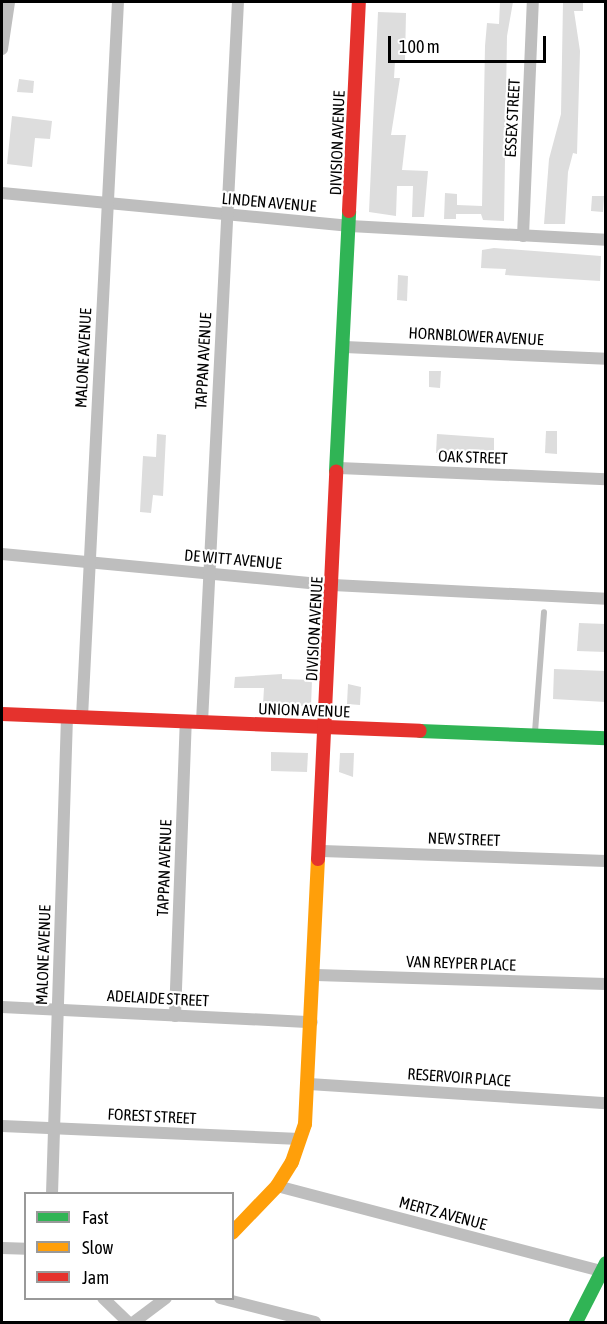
<!DOCTYPE html>
<style>
body{margin:0}
#map{position:relative;width:607px;height:1324px;overflow:hidden;background:#fff;font-family:"Asap Condensed",sans-serif}
div>[style]{position:absolute}
.building>*{inset:0;background:#ddd}
.lane>*{height:6px;margin:-3px;padding:0 3px;transform-origin:3px;border-radius:3px;background:#bebebe}
.street>*{height:12px;margin:-6px;padding:0 6px;transform-origin:6px;border-radius:6px;background:#bebebe}
.fast>*{height:14px;margin:-7px;padding:0 7px;transform-origin:7px;border-radius:7px;background:#30b455}
.slow>*{height:14px;margin:-7px;padding:0 7px;transform-origin:7px;border-radius:7px;background:#ff9f0a}
.jam>*{height:14px;margin:-7px;padding:0 7px;transform-origin:7px;border-radius:7px;background:#e5322d}
span{translate:-50% -50%;white-space:nowrap;text-align:center;line-height:1.15;-webkit-text-stroke:4.5px #fff;paint-order:stroke}
.street-label{font-size:16px;color:#000}
.frame{position:absolute;inset:0;border:3px solid #000;pointer-events:none}
.legend{position:absolute;left:24px;top:1192px;width:210px;height:108px;box-sizing:border-box;background:#fff;border:2px solid #999;margin:0;padding:8px 10px;list-style:none;font-size:18px;color:#000}
.legend li{display:flex;align-items:center;gap:12px;height:30px}
.legend b{width:30px;border:2px solid #999}
.scale{position:absolute;left:388px;top:36px;width:158px;height:27px;box-sizing:border-box;border:3px solid #000;border-top:0;padding-left:8px;font-size:18px;line-height:21px;white-space:nowrap;color:#000;-webkit-text-stroke:4px #fff;paint-order:stroke}
</style>
<div id="map">
<div class="building">
<i style="clip-path:polygon(500px 2px,513px 2px,507px 36px,504px 221px,483px 220px,481px 214px,456px 214px,456px 219px,444px 219px,445px 193px,457px 194px,457px 205px,482px 206px,485px 46px,487px 23px,499px 24px)"></i>
<i style="clip-path:polygon(563px 2px,583px 2px,583px 11px,574px 11px,580px 51px,577px 154px,573px 153px,568px 172px,565px 224px,544px 224px,549px 159px,561px 114px)"></i>
<i style="clip-path:polygon(378px 12px,406px 13px,405px 61px,395px 61px,394px 78px,400px 78px,391px 135px,406px 135px,402px 170px,428px 171px,424px 217px,412px 217px,413px 186px,397px 186px,396px 216px,369px 212px)"></i>
<i style="clip-path:polygon(19px 79px,34px 81px,33px 93px,17px 92px)"></i>
<i style="clip-path:polygon(12px 116px,52px 121px,50px 139px,35px 138px,32px 167px,7px 164px)"></i>
<i style="clip-path:polygon(592px 196px,604px 196px,603px 212px,591px 211px)"></i>
<i style="clip-path:polygon(494px 248px,601px 256px,600px 281px,505px 275px,506px 269px,481px 268px,482px 250px)"></i>
<i style="clip-path:polygon(398px 275px,408px 276px,407px 301px,397px 300px)"></i>
<i style="clip-path:polygon(429px 371px,441px 371px,440px 388px,429px 387px)"></i>
<i style="clip-path:polygon(546px 431px,557px 431px,557px 454px,545px 453px)"></i>
<i style="clip-path:polygon(157px 434px,166px 435px,163px 496px,153px 495px,151px 513px,140px 512px,143px 456px,156px 457px)"></i>
<i style="clip-path:polygon(437px 434px,494px 438px,494px 455px,436px 453px)"></i>
<i style="clip-path:polygon(579px 623px,606px 624px,606px 652px,577px 651px)"></i>
<i style="clip-path:polygon(554px 669px,606px 671px,606px 702px,553px 699px)"></i>
<i style="clip-path:polygon(282px 674px,282px 679px,312px 680px,311px 706px,263px 705px,264px 688px,234px 688px,235px 677px)"></i>
<i style="clip-path:polygon(348px 684px,361px 687px,360px 705px,347px 704px)"></i>
<i style="clip-path:polygon(271px 752px,308px 753px,307px 772px,271px 771px)"></i>
<i style="clip-path:polygon(340px 753px,354px 753px,353px 777px,339px 772px)"></i>
</div>
<div class="lane">
<i style="left:535px;top:732px;width:120px;rotate:-85.7deg"></i>
</div>
<div class="street">
<i style="left:2px;top:49px;width:48px;rotate:-81.5deg"></i>
<i style="left:2px;top:193px;width:350px;rotate:5.4deg"></i>
<i style="left:350px;top:226px;width:256px;rotate:3.1deg"></i>
<i style="left:523px;top:236px;width:234px;rotate:-87.6deg"></i>
<i style="left:345px;top:347px;width:261px;rotate:2.6deg"></i>
<i style="left:339px;top:468px;width:267px;rotate:2.4deg"></i>
<i style="left:2px;top:554px;width:332px;rotate:5.4deg"></i>
<i style="left:333px;top:585px;width:273px;rotate:2.9deg"></i>
<i style="left:82px;top:717px;width:716px;rotate:-87.12deg"></i>
<i style="left:202px;top:722px;width:721px;rotate:-87.14deg"></i>
<i style="left:322px;top:851px;width:284px;rotate:2deg"></i>
<i style="left:316px;top:975px;width:290px;rotate:1.8deg"></i>
<i style="left:2px;top:1007px;width:310px;rotate:2.8deg"></i>
<i style="left:175px;top:1016px;width:295px;rotate:-87.9deg"></i>
<i style="left:309px;top:1084px;width:298px;rotate:3.7deg"></i>
<i style="left:2px;top:1126px;width:298px;rotate:2.5deg"></i>
<i style="left:277px;top:1186px;width:335px;rotate:14.7deg"></i>
<i style="left:52px;top:1194px;width:477px;rotate:-88.2deg"></i>
<i style="left:2px;top:1248px;width:24px;rotate:2deg"></i>
<i style="left:103px;top:1298px;width:35px;rotate:44deg"></i>
<i style="left:220px;top:1298px;width:98px;rotate:14.2deg"></i>
<i style="left:134px;top:1322px;width:40px;rotate:-37deg"></i>
</div>
<div class="fast">
<i style="left:336px;top:471px;width:260px;rotate:-87.1deg"></i>
<i style="left:420px;top:731px;width:186px;rotate:2.2deg"></i>
<i style="left:576px;top:1322px;width:66px;rotate:-63deg"></i>
</div>
<div class="slow">
<i style="left:232px;top:1233px;width:65px;rotate:-46.2deg"></i>
<i style="left:277px;top:1186px;width:28px;rotate:-58deg"></i>
<i style="left:292px;top:1162px;width:40px;rotate:-71.1deg"></i>
<i style="left:305px;top:1124px;width:265px;rotate:-87.2deg"></i>
</div>
<div class="jam">
<i style="left:349px;top:211px;width:209px;rotate:-87.3deg"></i>
<i style="left:2px;top:714px;width:418px;rotate:2.3deg"></i>
<i style="left:318px;top:859px;width:388px;rotate:-87.3deg"></i>
</div>
<div class="street-label">
<span style="left:512px;top:118px;rotate:-87deg">ESSEX STREET</span>
<span style="left:337px;top:143px;rotate:-88deg">DIVISION AVENUE</span>
<span style="left:269px;top:202px;rotate:5deg">LINDEN AVENUE</span>
<span style="left:476px;top:336px;rotate:3deg">HORNBLOWER AVENUE</span>
<span style="left:83px;top:358px;rotate:-87deg">MALONE AVENUE</span>
<span style="left:203px;top:361px;rotate:-87deg">TAPPAN AVENUE</span>
<span style="left:473px;top:457px;rotate:2deg">OAK STREET</span>
<span style="left:233px;top:559px;rotate:5deg">DE WITT AVENUE</span>
<span style="left:314px;top:629px;rotate:-87deg">DIVISION AVENUE</span>
<span style="left:304px;top:710px;rotate:2deg">UNION AVENUE</span>
<span style="left:464px;top:839px;rotate:2deg">NEW STREET</span>
<span style="left:164px;top:868px;rotate:-88deg">TAPPAN AVENUE</span>
<span style="left:43px;top:955px;rotate:-88deg">MALONE AVENUE</span>
<span style="left:461px;top:963px;rotate:2deg">VAN REYPER PLACE</span>
<span style="left:158px;top:998px;rotate:3deg">ADELAIDE STREET</span>
<span style="left:459px;top:1077px;rotate:4deg">RESERVOIR PLACE</span>
<span style="left:152px;top:1116px;rotate:3deg">FOREST STREET</span>
<span style="left:443px;top:1213px;rotate:15deg">MERTZ AVENUE</span>
</div>
<div class="frame"></div>
<ul class="legend">
<li><b style="height:8px;background:#30b455"></b>Fast</li>
<li><b style="height:8px;background:#ff9f0a"></b>Slow</li>
<li><b style="height:8px;background:#e5322d"></b>Jam</li>
</ul>
<div class="scale">100 m</div>
</div>
